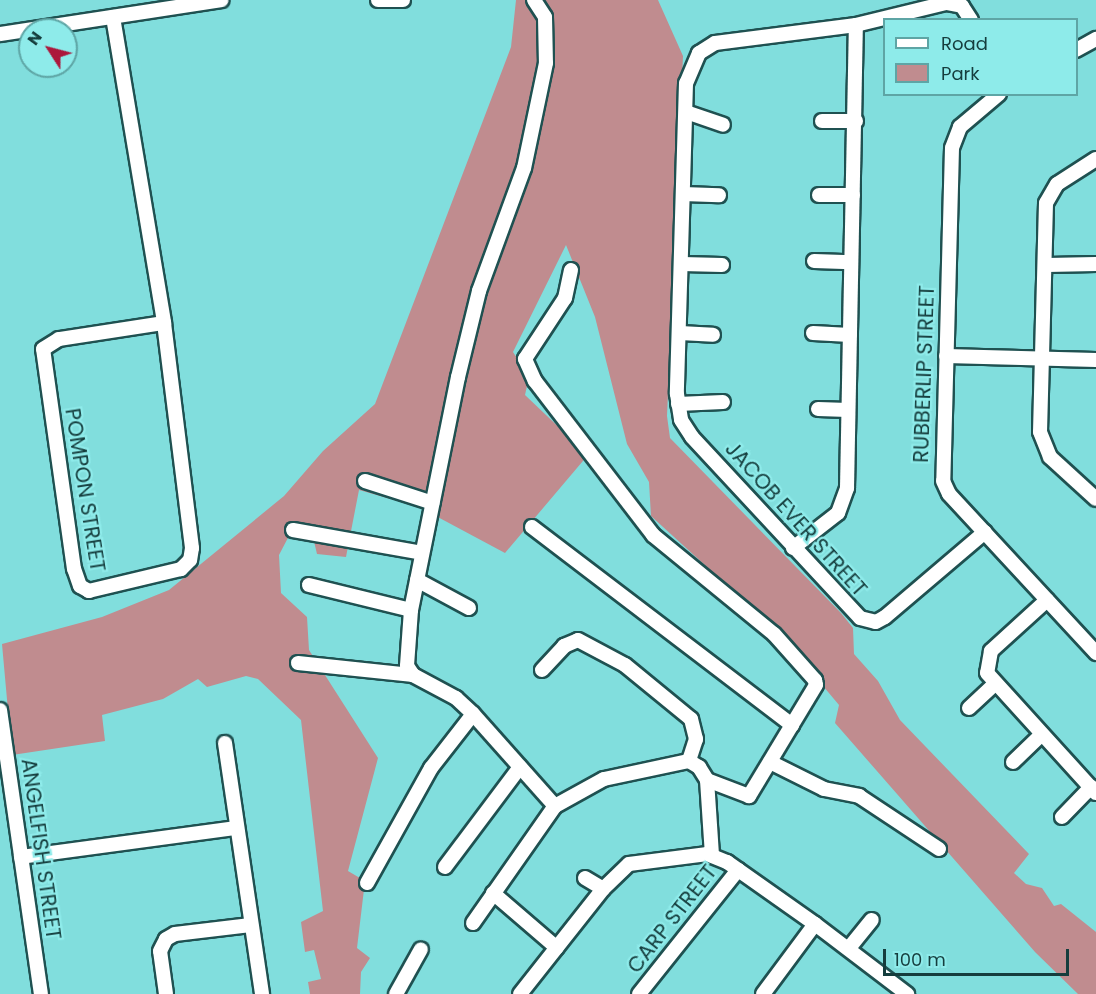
<!DOCTYPE html>
<style>
body{margin:0}
#map{position:relative;width:1096px;height:994px;overflow:hidden;background:#81dedd;font-family:Poppins,sans-serif}
div>[style]{position:absolute}
.green>*{inset:0;background:#c08c8f}
.roads{filter:drop-shadow(2px 0 #1f5151) drop-shadow(-2px 0 #1f5151) drop-shadow(0 2px #1f5151) drop-shadow(0 -2px #1f5151)}
.minor>*{height:14px;margin:-7px;padding:0 7px;transform-origin:7px;border-radius:7px;background:#fff}
span{translate:-50% -50%;white-space:nowrap;text-align:center;line-height:1.15;-webkit-text-stroke:4.5px #8eebea;paint-order:stroke}
.street-label{font-size:21px;color:#153d3d}
.legend{position:absolute;left:883px;top:18px;width:195px;height:78px;box-sizing:border-box;background:#8eebea;border:2px solid #5ea5a5;margin:0;padding:8px 10px;list-style:none;font-size:18px;color:#153d3d}
.legend li{display:flex;align-items:center;gap:12px;height:30px}
.legend b{width:30px;border:2px solid #5ea5a5}
.north{position:absolute;left:18px;top:18px;width:60px;height:60px;box-sizing:border-box;background:#8eebea;border:2px solid #5ea5a5;border-radius:50%;rotate:306deg;font-size:16px;font-weight:700;line-height:24px;text-align:center;color:#153d3d}
.north::after{content:'';display:block;margin:auto;width:21px;height:27px;background:#ac173c;clip-path:polygon(50% 0,100% 100%,50% 72%,0 100%)}
.scale{position:absolute;left:883px;top:949px;width:186px;height:27px;box-sizing:border-box;border:3px solid #153d3d;border-top:0;padding-left:8px;font-size:18px;line-height:21px;white-space:nowrap;color:#153d3d;-webkit-text-stroke:4px #8eebea;paint-order:stroke}
</style>
<div id="map">
<div class="green">
<i style="clip-path:polygon(516px 0,658px 0,683px 56px,667px 416px,670px 438px,841px 613px,853px 628px,854px 654px,878px 681px,900px 720px,1029px 854px,1014px 873px,1026px 884px,1042px 888px,1054px 906px,1061px 904px,1096px 932px,1096px 994px,1078px 994px,1035px 952px,835px 723px,839px 705px,776px 630px,651px 516px,649px 482px,627px 444px,595px 317px,566px 245px,513px 352px,529px 377px,525px 395px,588px 455px,505px 553px,419px 507px,359px 490px,346px 557px,317px 554px,312px 533px,291px 532px,279px 555px,281px 593px,307px 617px,309px 650px,378px 758px,348px 871px,365px 881px,357px 948px,370px 958px,361px 972px,360px 994px,310px 994px,308px 982px,321px 979px,314px 950px,305px 952px,301px 922px,323px 911px,301px 720px,258px 679px,246px 676px,207px 687px,198px 679px,163px 699px,102px 715px,105px 741px,12px 755px,2px 644px,102px 617px,169px 590px,284px 496px,323px 451px,375px 404px,511px 47px)"></i>
</div>
<div class="roads">
<div class="minor">
<i style="left:378px;top:0;width:25px"></i>
<i style="left:534px;top:0;width:20px;rotate:57deg"></i>
<i style="left:545px;top:17px;width:46px;rotate:88.8deg"></i>
<i style="left:546px;top:63px;width:107px;rotate:101.8deg"></i>
<i style="left:524px;top:168px;width:131px;rotate:110.1deg"></i>
<i style="left:479px;top:291px;width:89px;rotate:103.7deg"></i>
<i style="left:458px;top:377px;width:238px;rotate:101.4deg"></i>
<i style="left:411px;top:610px;width:56px;rotate:94.1deg"></i>
<i style="left:407px;top:666px;width:11px;rotate:56deg"></i>
<i style="left:413px;top:675px;width:49px;rotate:28.1deg"></i>
<i style="left:456px;top:698px;width:23px;rotate:43deg"></i>
<i style="left:473px;top:714px;width:123px;rotate:48.3deg"></i>
<i style="left:113px;top:17px;width:310px;rotate:80.5deg"></i>
<i style="left:164px;top:323px;width:227px;rotate:82.9deg"></i>
<i style="left:192px;top:548px;width:12px;rotate:99deg"></i>
<i style="left:190px;top:560px;width:13px;rotate:135deg"></i>
<i style="left:181px;top:569px;width:95px;rotate:166.6deg"></i>
<i style="left:89px;top:591px;width:10px;rotate:-151deg"></i>
<i style="left:80px;top:586px;width:18px;rotate:-109deg"></i>
<i style="left:74px;top:569px;width:222px;rotate:-98deg"></i>
<i style="left:43px;top:349px;width:19px;rotate:-32deg"></i>
<i style="left:59px;top:339px;width:106px;rotate:-8.7deg"></i>
<i style="left:971px;top:20px;width:17px;rotate:-123deg"></i>
<i style="left:962px;top:6px;width:16px;rotate:-169deg"></i>
<i style="left:946px;top:3px;width:93px;rotate:166.3deg"></i>
<i style="left:856px;top:25px;width:142px;rotate:172.7deg"></i>
<i style="left:715px;top:43px;width:19px;rotate:148deg"></i>
<i style="left:699px;top:53px;width:33px;rotate:113deg"></i>
<i style="left:686px;top:83px;width:311px;rotate:91.7deg"></i>
<i style="left:677px;top:394px;width:26px;rotate:81deg"></i>
<i style="left:681px;top:420px;width:20px;rotate:57deg"></i>
<i style="left:692px;top:437px;width:247px;rotate:47.1deg"></i>
<i style="left:860px;top:618px;width:16px;rotate:14deg"></i>
<i style="left:876px;top:622px;width:10px;rotate:-29deg"></i>
<i style="left:885px;top:617px;width:131px;rotate:-40.4deg"></i>
<i style="left:0;top:34px;width:224px;rotate:-8.7deg"></i>
<i style="left:1076px;top:50px;width:23px;rotate:-29deg"></i>
<i style="left:999px;top:94px;width:51px;rotate:139.8deg"></i>
<i style="left:960px;top:127px;width:22px;rotate:111deg"></i>
<i style="left:952px;top:148px;width:333px;rotate:91.5deg"></i>
<i style="left:943px;top:481px;width:14px;rotate:65deg"></i>
<i style="left:949px;top:494px;width:217px;rotate:47.2deg"></i>
<i style="left:686px;top:112px;width:39px;rotate:19deg"></i>
<i style="left:822px;top:121px;width:34px"></i>
<i style="left:1096px;top:159px;width:46px;rotate:147.3deg"></i>
<i style="left:1057px;top:184px;width:22px;rotate:120deg"></i>
<i style="left:1046px;top:203px;width:229px;rotate:91.5deg"></i>
<i style="left:1040px;top:432px;width:27px;rotate:68deg"></i>
<i style="left:1050px;top:457px;width:62px;rotate:42.4deg"></i>
<i style="left:683px;top:194px;width:36px;rotate:2deg"></i>
<i style="left:819px;top:195px;width:34px"></i>
<i style="left:814px;top:261px;width:37px;rotate:2deg"></i>
<i style="left:682px;top:264px;width:40px;rotate:1.4deg"></i>
<i style="left:1047px;top:265px;width:49px;rotate:-1.2deg"></i>
<i style="left:571px;top:270px;width:29px;rotate:102deg"></i>
<i style="left:565px;top:298px;width:73px;rotate:123.3deg"></i>
<i style="left:525px;top:359px;width:24px;rotate:66deg"></i>
<i style="left:535px;top:381px;width:194px;rotate:52.5deg"></i>
<i style="left:653px;top:535px;width:156px;rotate:39.3deg"></i>
<i style="left:774px;top:634px;width:62px;rotate:48.3deg"></i>
<i style="left:815px;top:680px;width:5px;rotate:79deg"></i>
<i style="left:816px;top:685px;width:130px;rotate:121.1deg"></i>
<i style="left:749px;top:796px;width:45px;rotate:-159.1deg"></i>
<i style="left:680px;top:333px;width:33px;rotate:3deg"></i>
<i style="left:813px;top:333px;width:37px;rotate:3deg"></i>
<i style="left:946px;top:356px;width:150px;rotate:1.5deg"></i>
<i style="left:678px;top:404px;width:45px;rotate:-2.5deg"></i>
<i style="left:818px;top:409px;width:30px;rotate:2deg"></i>
<i style="left:365px;top:481px;width:71px;rotate:17.9deg"></i>
<i style="left:532px;top:527px;width:327px;rotate:37.3deg"></i>
<i style="left:293px;top:530px;width:131px;rotate:10.1deg"></i>
<i style="left:793px;top:548px;width:57px;rotate:-37.9deg"></i>
<i style="left:838px;top:513px;width:27px;rotate:-70deg"></i>
<i style="left:847px;top:488px;width:463px;rotate:-88.9deg"></i>
<i style="left:417px;top:580px;width:59px;rotate:28.3deg"></i>
<i style="left:309px;top:585px;width:105px;rotate:13.8deg"></i>
<i style="left:1047px;top:600px;width:76px;rotate:137.7deg"></i>
<i style="left:991px;top:651px;width:22px;rotate:100deg"></i>
<i style="left:987px;top:673px;width:162px;rotate:47.8deg"></i>
<i style="left:298px;top:663px;width:116px;rotate:6deg"></i>
<i style="left:542px;top:670px;width:33px;rotate:-47deg"></i>
<i style="left:564px;top:646px;width:15px;rotate:-23deg"></i>
<i style="left:578px;top:640px;width:53px;rotate:28deg"></i>
<i style="left:625px;top:665px;width:85px;rotate:39.3deg"></i>
<i style="left:691px;top:719px;width:21px;rotate:76deg"></i>
<i style="left:696px;top:739px;width:23px;rotate:108deg"></i>
<i style="left:969px;top:708px;width:35px;rotate:-43deg"></i>
<i style="left:0;top:710px;width:287px;rotate:81.8deg"></i>
<i style="left:225px;top:743px;width:254px;rotate:81.6deg"></i>
<i style="left:770px;top:762px;width:60px;rotate:26.6deg"></i>
<i style="left:824px;top:789px;width:36px;rotate:11deg"></i>
<i style="left:859px;top:796px;width:96px;rotate:33.5deg"></i>
<i style="left:1013px;top:762px;width:40px;rotate:-44deg"></i>
<i style="left:1062px;top:817px;width:42px;rotate:-46deg"></i>
<i style="left:21px;top:857px;width:216px;rotate:-7.7deg"></i>
<i style="left:445px;top:867px;width:125px;rotate:-53.1deg"></i>
<i style="left:585px;top:878px;width:21px;rotate:31deg"></i>
<i style="left:367px;top:883px;width:132px;rotate:-60.9deg"></i>
<i style="left:431px;top:768px;width:68px;rotate:-52.1deg"></i>
<i style="left:493px;top:893px;width:84px;rotate:40.7deg"></i>
<i style="left:473px;top:923px;width:143px;rotate:-55deg"></i>
<i style="left:555px;top:806px;width:56px;rotate:-28.9deg"></i>
<i style="left:604px;top:779px;width:87px;rotate:-12deg"></i>
<i style="left:689px;top:761px;width:12px;rotate:31deg"></i>
<i style="left:699px;top:767px;width:15px;rotate:58deg"></i>
<i style="left:707px;top:780px;width:76px;rotate:86.2deg"></i>
<i style="left:849px;top:948px;width:36px;rotate:-51deg"></i>
<i style="left:166px;top:994px;width:43px;rotate:-97.9deg"></i>
<i style="left:160px;top:951px;width:13px;rotate:-63deg"></i>
<i style="left:166px;top:939px;width:10px;rotate:-29deg"></i>
<i style="left:175px;top:934px;width:76px;rotate:-6.8deg"></i>
<i style="left:396px;top:994px;width:51px;rotate:-60.9deg"></i>
<i style="left:520px;top:994px;width:134px;rotate:-51.7deg"></i>
<i style="left:603px;top:889px;width:36px;rotate:-44deg"></i>
<i style="left:629px;top:864px;width:79px;rotate:-7.3deg"></i>
<i style="left:707px;top:854px;width:22px;rotate:22deg"></i>
<i style="left:727px;top:862px;width:108px;rotate:35.2deg"></i>
<i style="left:815px;top:924px;width:116px;rotate:37.3deg"></i>
<i style="left:639px;top:994px;width:159px;rotate:-51.4deg"></i>
<i style="left:763px;top:994px;width:87px;rotate:-53.4deg"></i>
</div>
</div>
<div class="street-label">
<span style="left:924px;top:374px;rotate:-88deg">RUBBERLIP STREET</span>
<span style="left:85px;top:490px;rotate:81deg">POMPON STREET</span>
<span style="left:796px;top:519px;rotate:48deg">JACOB EVER STREET</span>
<span style="left:41px;top:849px;rotate:82deg">ANGELFISH STREET</span>
<span style="left:672px;top:919px;rotate:-52deg">CARP STREET</span>
</div>
<ul class="legend">
<li><b style="height:8px;background:#fff"></b>Road</li>
<li><b style="height:16px;background:#c08c8f"></b>Park</li>
</ul>
<div class="north">N</div>
<div class="scale">100 m</div>
</div>
